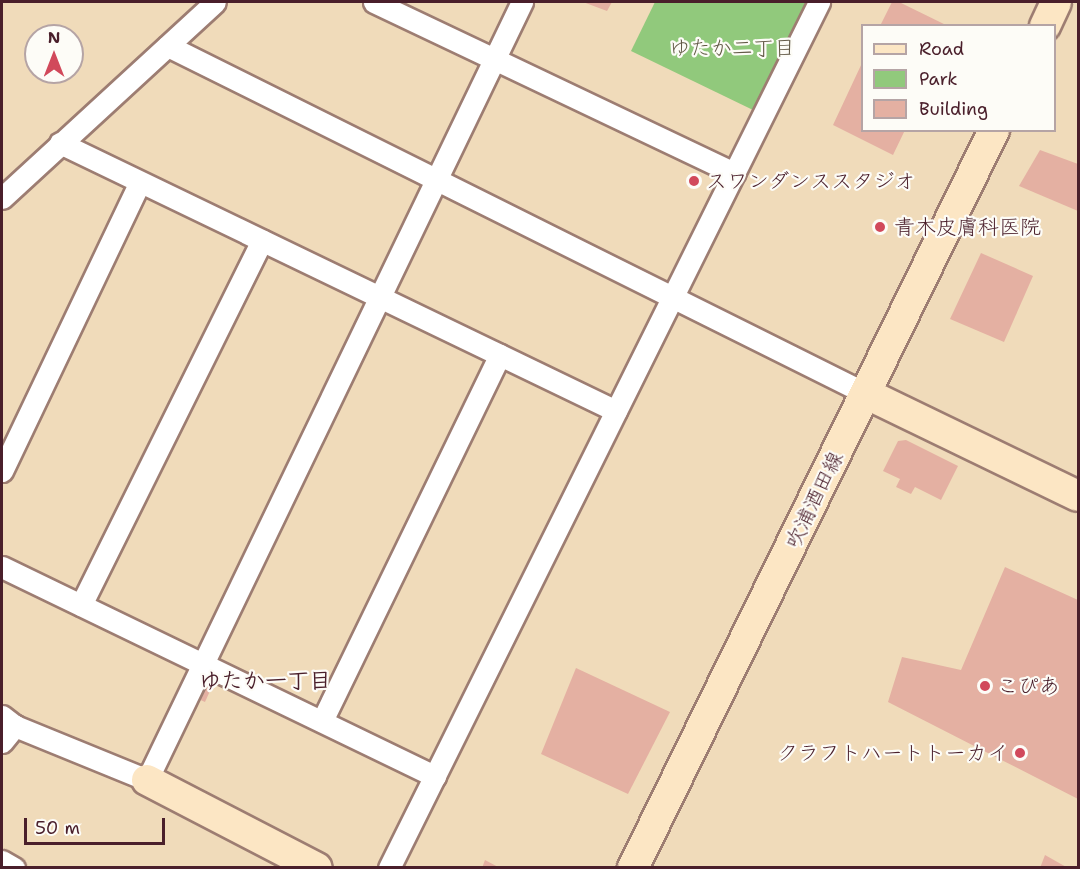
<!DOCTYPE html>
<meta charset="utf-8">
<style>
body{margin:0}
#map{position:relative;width:1080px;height:869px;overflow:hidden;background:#f0dbba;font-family:"Shantell Sans","Klee One",sans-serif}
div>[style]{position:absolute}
.green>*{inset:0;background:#91c97c}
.building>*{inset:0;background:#e4b0a2}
.roads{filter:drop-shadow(2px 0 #9d7d72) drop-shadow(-2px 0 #9d7d72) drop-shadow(0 2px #9d7d72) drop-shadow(0 -2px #9d7d72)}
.street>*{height:21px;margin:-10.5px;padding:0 10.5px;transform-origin:10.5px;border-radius:10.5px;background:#fff}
.secondary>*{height:30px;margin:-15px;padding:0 15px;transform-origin:15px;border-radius:15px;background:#fce6c4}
.dots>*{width:16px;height:16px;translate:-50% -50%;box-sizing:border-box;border:3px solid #fdfcf7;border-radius:50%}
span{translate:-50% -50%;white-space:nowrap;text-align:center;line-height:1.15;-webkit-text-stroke:4.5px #fdfcf7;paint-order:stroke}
.park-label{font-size:21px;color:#635a47}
.poi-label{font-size:21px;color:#4a1f2b}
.left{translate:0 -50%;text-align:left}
.right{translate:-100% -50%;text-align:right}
.street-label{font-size:21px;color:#4a1f2b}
.neighbourhood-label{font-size:22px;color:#4a1f2b;font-weight:700}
.frame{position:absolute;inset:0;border:3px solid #4a1f2b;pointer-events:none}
.legend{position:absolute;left:861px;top:24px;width:195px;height:108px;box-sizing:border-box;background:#fdfcf7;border:2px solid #b5a4a5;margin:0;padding:8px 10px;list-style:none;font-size:18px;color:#4a1f2b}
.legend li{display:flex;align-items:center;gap:12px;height:30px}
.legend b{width:30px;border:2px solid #b5a4a5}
.north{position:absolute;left:24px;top:24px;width:60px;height:60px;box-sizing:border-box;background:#fdfcf7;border:2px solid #b5a4a5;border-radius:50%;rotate:0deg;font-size:16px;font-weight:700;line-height:24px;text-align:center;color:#4a1f2b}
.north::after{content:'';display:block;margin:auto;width:21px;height:27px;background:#d1495b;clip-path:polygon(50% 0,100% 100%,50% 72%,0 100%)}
.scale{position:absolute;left:24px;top:818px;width:141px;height:27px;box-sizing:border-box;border:3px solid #4a1f2b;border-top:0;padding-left:8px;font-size:18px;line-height:21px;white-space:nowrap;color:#4a1f2b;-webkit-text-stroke:4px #fdfcf7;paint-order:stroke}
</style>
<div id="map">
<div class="green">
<i style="clip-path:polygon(655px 2px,807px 2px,753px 110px,631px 51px)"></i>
</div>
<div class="building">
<i style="clip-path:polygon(583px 2px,612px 2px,607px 11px)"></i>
<i style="clip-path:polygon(892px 2px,899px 2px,948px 26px,880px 26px)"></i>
<i style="clip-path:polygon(862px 63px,862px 130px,905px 130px,893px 155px,833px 125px)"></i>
<i style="clip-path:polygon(1040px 150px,1078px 164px,1078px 211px,1019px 186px)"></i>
<i style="clip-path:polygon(981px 253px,1033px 276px,1004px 342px,950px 319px)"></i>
<i style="clip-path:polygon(906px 440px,958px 466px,941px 500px,915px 487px,911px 494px,896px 487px,900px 479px,883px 471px,898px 441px)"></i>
<i style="clip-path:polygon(1005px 567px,1078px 600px,1078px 799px,888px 702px,902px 657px,961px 670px)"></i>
<i style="clip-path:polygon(576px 668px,670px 712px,628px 794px,541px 754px)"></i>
<i style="clip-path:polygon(196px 673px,214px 682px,205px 702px,187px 694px)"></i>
<i style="clip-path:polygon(1045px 855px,1068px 868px,1040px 868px)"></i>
<i style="clip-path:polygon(485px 860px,500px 868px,482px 868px)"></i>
</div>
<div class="roads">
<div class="street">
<i style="left:374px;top:2px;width:399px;rotate:25.4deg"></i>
<i style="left:168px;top:46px;width:781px;rotate:26.47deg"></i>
<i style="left:60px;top:143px;width:617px;rotate:25.73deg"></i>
<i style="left:2px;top:198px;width:289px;rotate:-42.6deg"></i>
<i style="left:2px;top:471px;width:320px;rotate:-64.5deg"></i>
<i style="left:2px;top:567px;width:481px;rotate:25.8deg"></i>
<i style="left:81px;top:605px;width:407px;rotate:-63.6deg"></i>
<i style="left:2px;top:716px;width:16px;rotate:38deg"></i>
<i style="left:15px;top:726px;width:143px;rotate:22.2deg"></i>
<i style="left:147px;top:780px;width:864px;rotate:-64.27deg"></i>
<i style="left:322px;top:721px;width:407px;rotate:-64.1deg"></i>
<i style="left:2px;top:742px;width:21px;rotate:-51deg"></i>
<i style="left:2px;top:861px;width:14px;rotate:30deg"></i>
<i style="left:389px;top:868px;width:967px;rotate:-63.59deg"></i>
</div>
<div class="secondary">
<i style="left:1045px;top:26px;width:26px;rotate:-65deg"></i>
<i style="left:867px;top:394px;width:234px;rotate:25.8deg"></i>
<i style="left:147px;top:780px;width:191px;rotate:27.4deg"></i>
<i style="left:633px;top:868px;width:822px;rotate:-63.93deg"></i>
</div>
</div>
<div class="dots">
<i style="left:694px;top:181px;background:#d1495b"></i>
<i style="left:880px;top:227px;background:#d1495b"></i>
<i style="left:985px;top:686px;background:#d1495b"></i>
<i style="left:1020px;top:753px;background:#d1495b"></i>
</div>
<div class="park-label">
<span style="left:732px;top:48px">ゆたか二丁目</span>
</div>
<div class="poi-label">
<span class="left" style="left:706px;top:181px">スワンダンススタジオ</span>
<span class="left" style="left:894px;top:227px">青木皮膚科医院</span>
<span class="left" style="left:997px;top:686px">こぴあ</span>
<span class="right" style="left:1008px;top:753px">クラフトハートトーカイ</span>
</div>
<div class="street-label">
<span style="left:814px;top:500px;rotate:-64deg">吹浦酒田線</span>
</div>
<div class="neighbourhood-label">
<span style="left:265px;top:681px">ゆたか一丁目</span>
</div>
<div class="frame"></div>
<ul class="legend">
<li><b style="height:8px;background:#fce6c4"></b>Road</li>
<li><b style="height:16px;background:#91c97c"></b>Park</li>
<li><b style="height:16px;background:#e4b0a2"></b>Building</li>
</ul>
<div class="north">N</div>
<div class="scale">50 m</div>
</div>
